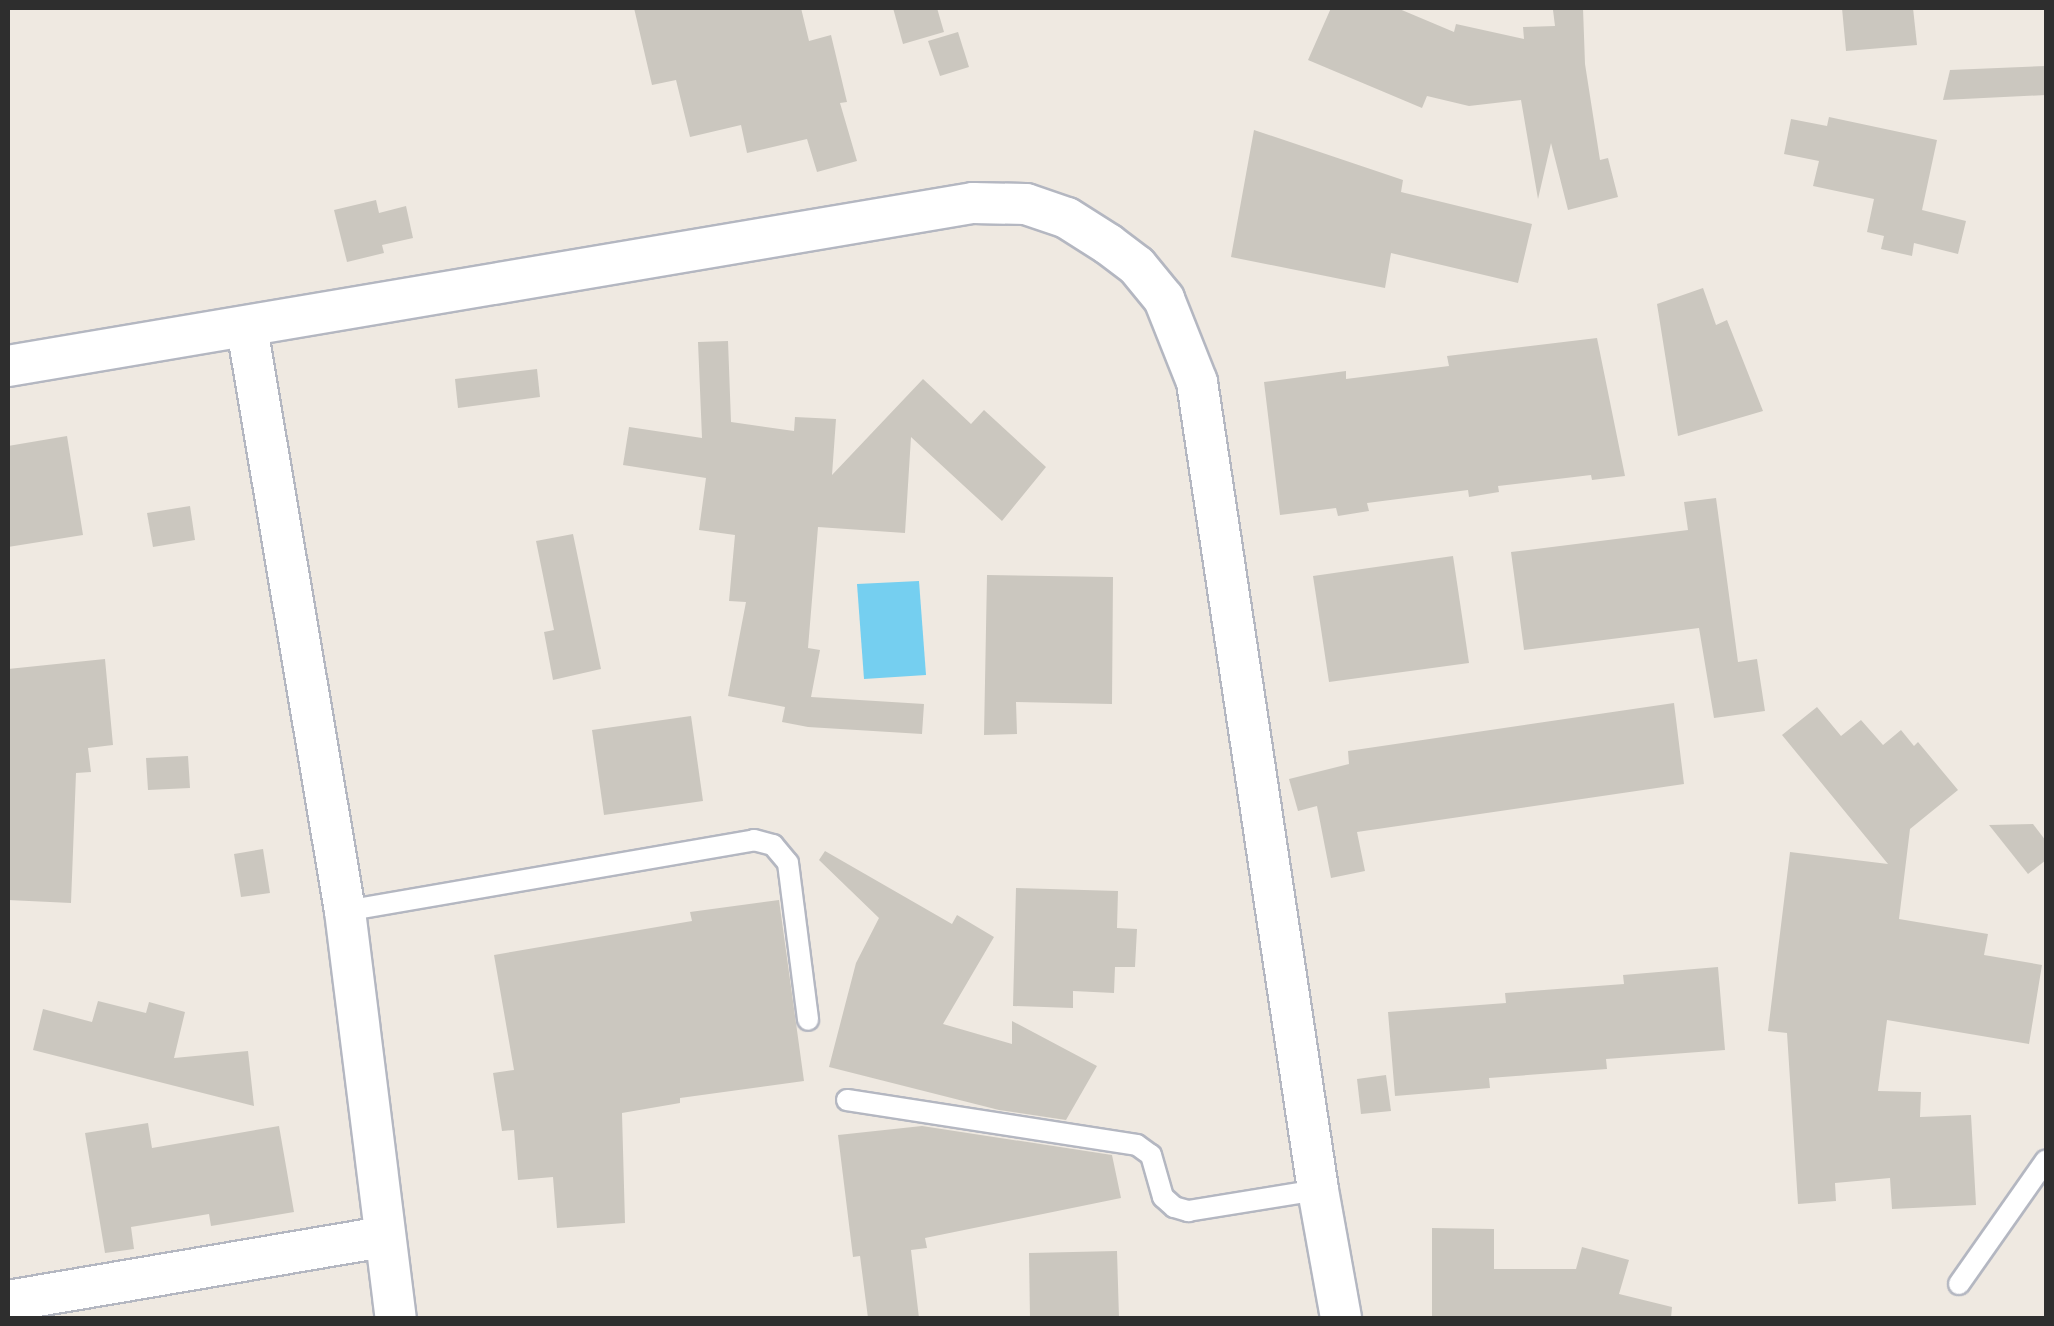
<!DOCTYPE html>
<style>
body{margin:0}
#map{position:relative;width:2054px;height:1326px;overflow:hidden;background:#efe9e1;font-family:Manrope,sans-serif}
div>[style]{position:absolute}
.water>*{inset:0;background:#75cff0}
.building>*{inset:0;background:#cbc7bf}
.roads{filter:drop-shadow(2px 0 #b4b7c1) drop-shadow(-2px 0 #b4b7c1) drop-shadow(0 2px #b4b7c1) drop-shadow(0 -2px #b4b7c1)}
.lane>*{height:20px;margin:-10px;padding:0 10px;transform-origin:10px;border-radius:10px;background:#fff}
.street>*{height:40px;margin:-20px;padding:0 20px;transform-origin:20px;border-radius:20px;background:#fff}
span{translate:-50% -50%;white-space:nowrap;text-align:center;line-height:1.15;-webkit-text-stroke:9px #fff;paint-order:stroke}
.frame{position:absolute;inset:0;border:10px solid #2e2e2e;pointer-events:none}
</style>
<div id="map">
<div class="water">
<i style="clip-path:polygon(919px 581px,926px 675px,864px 679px,857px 584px)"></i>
</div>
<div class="building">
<i style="clip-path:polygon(634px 8px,801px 8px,809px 41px,831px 35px,847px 102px,840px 103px,857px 161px,817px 172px,807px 139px,747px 153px,741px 125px,690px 137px,676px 80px,652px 85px)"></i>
<i style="clip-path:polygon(893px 8px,937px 8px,944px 32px,903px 44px)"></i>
<i style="clip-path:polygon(1331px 8px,1397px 8px,1454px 32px,1456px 24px,1524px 39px,1523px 27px,1555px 26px,1553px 10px,1583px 8px,1585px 64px,1600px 160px,1608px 158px,1618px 197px,1568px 210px,1551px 143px,1538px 199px,1521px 100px,1469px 106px,1427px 96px,1422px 108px,1308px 60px)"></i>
<i style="clip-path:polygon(1842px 8px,1913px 8px,1917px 45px,1846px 51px)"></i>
<i style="clip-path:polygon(958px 32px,969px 67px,940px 76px,928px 41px)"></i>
<i style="clip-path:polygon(2046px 66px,2046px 95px,1943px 100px,1950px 70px)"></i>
<i style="clip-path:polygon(1829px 117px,1937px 140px,1922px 210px,1966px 221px,1958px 254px,1914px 243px,1912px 256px,1881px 249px,1884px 236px,1867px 232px,1874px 199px,1813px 186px,1819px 161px,1784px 154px,1791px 119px,1827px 126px)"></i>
<i style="clip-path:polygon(1254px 130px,1403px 180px,1401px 192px,1532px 224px,1518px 283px,1391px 253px,1385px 288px,1231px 257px)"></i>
<i style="clip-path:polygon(376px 200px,379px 213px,406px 206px,413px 238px,382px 245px,384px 253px,347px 262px,334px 210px)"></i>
<i style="clip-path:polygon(1703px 288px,1716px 325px,1727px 320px,1763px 411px,1678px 436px,1657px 304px)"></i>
<i style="clip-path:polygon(1597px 338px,1625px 476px,1592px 480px,1591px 475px,1498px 486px,1499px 492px,1469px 497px,1468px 490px,1367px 503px,1369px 511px,1338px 516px,1336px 508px,1280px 515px,1264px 382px,1346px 371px,1346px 379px,1449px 366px,1447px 356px)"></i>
<i style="clip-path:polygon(728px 341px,731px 422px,794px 431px,795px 417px,836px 419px,832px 475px,923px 379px,971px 424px,984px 410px,1046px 467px,1002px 521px,911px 437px,905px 533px,818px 527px,808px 648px,820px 650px,811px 697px,924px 704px,922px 734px,808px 727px,782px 722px,785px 707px,728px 696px,746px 602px,729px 601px,735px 535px,699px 530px,706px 478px,623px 465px,629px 427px,702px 438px,698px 342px)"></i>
<i style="clip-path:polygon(537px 369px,540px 397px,458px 408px,455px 379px)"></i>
<i style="clip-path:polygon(67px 436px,83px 535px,8px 547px,8px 446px)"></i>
<i style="clip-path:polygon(1716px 498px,1738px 662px,1757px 659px,1765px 711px,1714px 718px,1699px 628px,1524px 650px,1511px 552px,1688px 530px,1684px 502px)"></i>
<i style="clip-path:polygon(190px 506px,195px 540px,153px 547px,147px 513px)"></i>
<i style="clip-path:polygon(573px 534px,601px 669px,553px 680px,544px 632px,554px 630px,536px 541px)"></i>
<i style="clip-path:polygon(1453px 556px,1469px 663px,1329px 682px,1313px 576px)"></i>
<i style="clip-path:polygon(987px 575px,1113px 577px,1112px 704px,1016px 702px,1017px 734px,984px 735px)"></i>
<i style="clip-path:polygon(105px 659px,113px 745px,88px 748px,91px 772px,76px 773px,71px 903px,8px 900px,8px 669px)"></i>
<i style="clip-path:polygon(1674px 703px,1684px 784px,1357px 832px,1365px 871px,1331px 878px,1317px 806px,1298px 811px,1289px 779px,1349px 764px,1348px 751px)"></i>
<i style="clip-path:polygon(1817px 707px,1841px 736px,1861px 720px,1883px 745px,1901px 730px,1914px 746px,1918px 742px,1958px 790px,1910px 829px,1899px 919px,1988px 934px,1984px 955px,2042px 965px,2029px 1044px,1887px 1020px,1878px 1091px,1921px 1092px,1920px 1117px,1971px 1115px,1976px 1205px,1892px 1209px,1890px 1178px,1835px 1183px,1836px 1201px,1798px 1204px,1787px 1033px,1768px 1031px,1790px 852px,1888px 864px,1782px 735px)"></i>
<i style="clip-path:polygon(691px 716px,703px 801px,604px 815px,592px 730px)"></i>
<i style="clip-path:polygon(188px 756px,190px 788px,148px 790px,146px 758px)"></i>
<i style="clip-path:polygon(2033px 824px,2046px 841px,2046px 860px,2028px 874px,1989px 825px)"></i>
<i style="clip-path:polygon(263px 849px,270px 893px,241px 897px,234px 854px)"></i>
<i style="clip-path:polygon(825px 851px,952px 924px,957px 915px,994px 937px,943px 1024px,1012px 1044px,1012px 1021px,1097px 1066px,1066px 1120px,999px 1110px,829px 1067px,856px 963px,879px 918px,819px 860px)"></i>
<i style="clip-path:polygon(1016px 888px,1118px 891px,1117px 928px,1137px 929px,1135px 967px,1115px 967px,1114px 993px,1073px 991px,1073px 1008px,1013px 1006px)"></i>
<i style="clip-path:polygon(779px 900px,804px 1081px,680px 1098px,680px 1103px,622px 1113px,625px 1223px,557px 1228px,553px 1177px,518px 1180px,514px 1130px,502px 1131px,493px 1073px,514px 1070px,494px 955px,692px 921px,690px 912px)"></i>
<i style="clip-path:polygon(1718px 967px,1725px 1050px,1606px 1059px,1607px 1069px,1489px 1078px,1490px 1088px,1395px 1096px,1388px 1012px,1506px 1003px,1505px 993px,1624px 984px,1623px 975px)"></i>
<i style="clip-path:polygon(98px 1001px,146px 1013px,149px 1002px,185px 1012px,174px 1058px,248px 1051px,254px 1106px,33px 1050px,43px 1009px,92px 1022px)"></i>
<i style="clip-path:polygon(1386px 1075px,1391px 1111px,1361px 1114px,1357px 1079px)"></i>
<i style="clip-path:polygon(148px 1123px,152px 1148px,279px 1126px,294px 1212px,211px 1226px,209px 1214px,131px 1227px,134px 1249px,105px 1253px,85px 1133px)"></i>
<i style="clip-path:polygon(922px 1126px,1112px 1155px,1121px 1198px,925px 1238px,927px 1248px,911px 1250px,919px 1318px,868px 1318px,860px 1256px,853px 1257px,838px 1135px)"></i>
<i style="clip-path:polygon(1432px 1228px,1494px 1229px,1494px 1269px,1576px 1269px,1582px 1247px,1629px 1260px,1619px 1294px,1672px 1307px,1671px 1318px,1432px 1318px)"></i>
<i style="clip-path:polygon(1117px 1251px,1119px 1318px,1030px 1318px,1029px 1253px)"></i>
</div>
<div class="roads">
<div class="lane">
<i style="left:345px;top:911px;width:415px;rotate:-9.8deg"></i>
<i style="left:754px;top:840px;width:20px;rotate:15deg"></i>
<i style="left:773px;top:845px;width:23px;rotate:50deg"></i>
<i style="left:788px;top:863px;width:158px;rotate:82.7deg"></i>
<i style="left:847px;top:1100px;width:293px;rotate:8.8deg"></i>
<i style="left:1137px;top:1145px;width:17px;rotate:36deg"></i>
<i style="left:1151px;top:1155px;width:44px;rotate:74.1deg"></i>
<i style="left:1163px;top:1197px;width:15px;rotate:42deg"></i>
<i style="left:1174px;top:1207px;width:15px;rotate:16deg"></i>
<i style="left:1188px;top:1211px;width:132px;rotate:-9.2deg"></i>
<i style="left:1959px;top:1284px;width:151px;rotate:-54.9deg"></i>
</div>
<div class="street">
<i style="left:247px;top:328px;width:591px;rotate:80.46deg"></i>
<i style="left:345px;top:911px;width:410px;rotate:82.9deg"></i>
<i style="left:8px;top:366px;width:979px;rotate:-9.59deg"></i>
<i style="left:973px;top:203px;width:53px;rotate:1.1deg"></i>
<i style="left:1026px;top:204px;width:43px;rotate:18.9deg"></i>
<i style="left:1067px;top:218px;width:49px;rotate:32.4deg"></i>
<i style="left:1108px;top:244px;width:36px;rotate:37deg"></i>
<i style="left:1137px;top:266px;width:43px;rotate:50.7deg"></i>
<i style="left:1164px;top:299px;width:89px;rotate:68.3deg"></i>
<i style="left:1197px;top:382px;width:817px;rotate:81.48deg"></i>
<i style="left:1318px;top:1190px;width:130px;rotate:79.8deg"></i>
<i style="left:8px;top:1301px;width:381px;rotate:-9.7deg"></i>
</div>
</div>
<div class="frame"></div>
</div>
